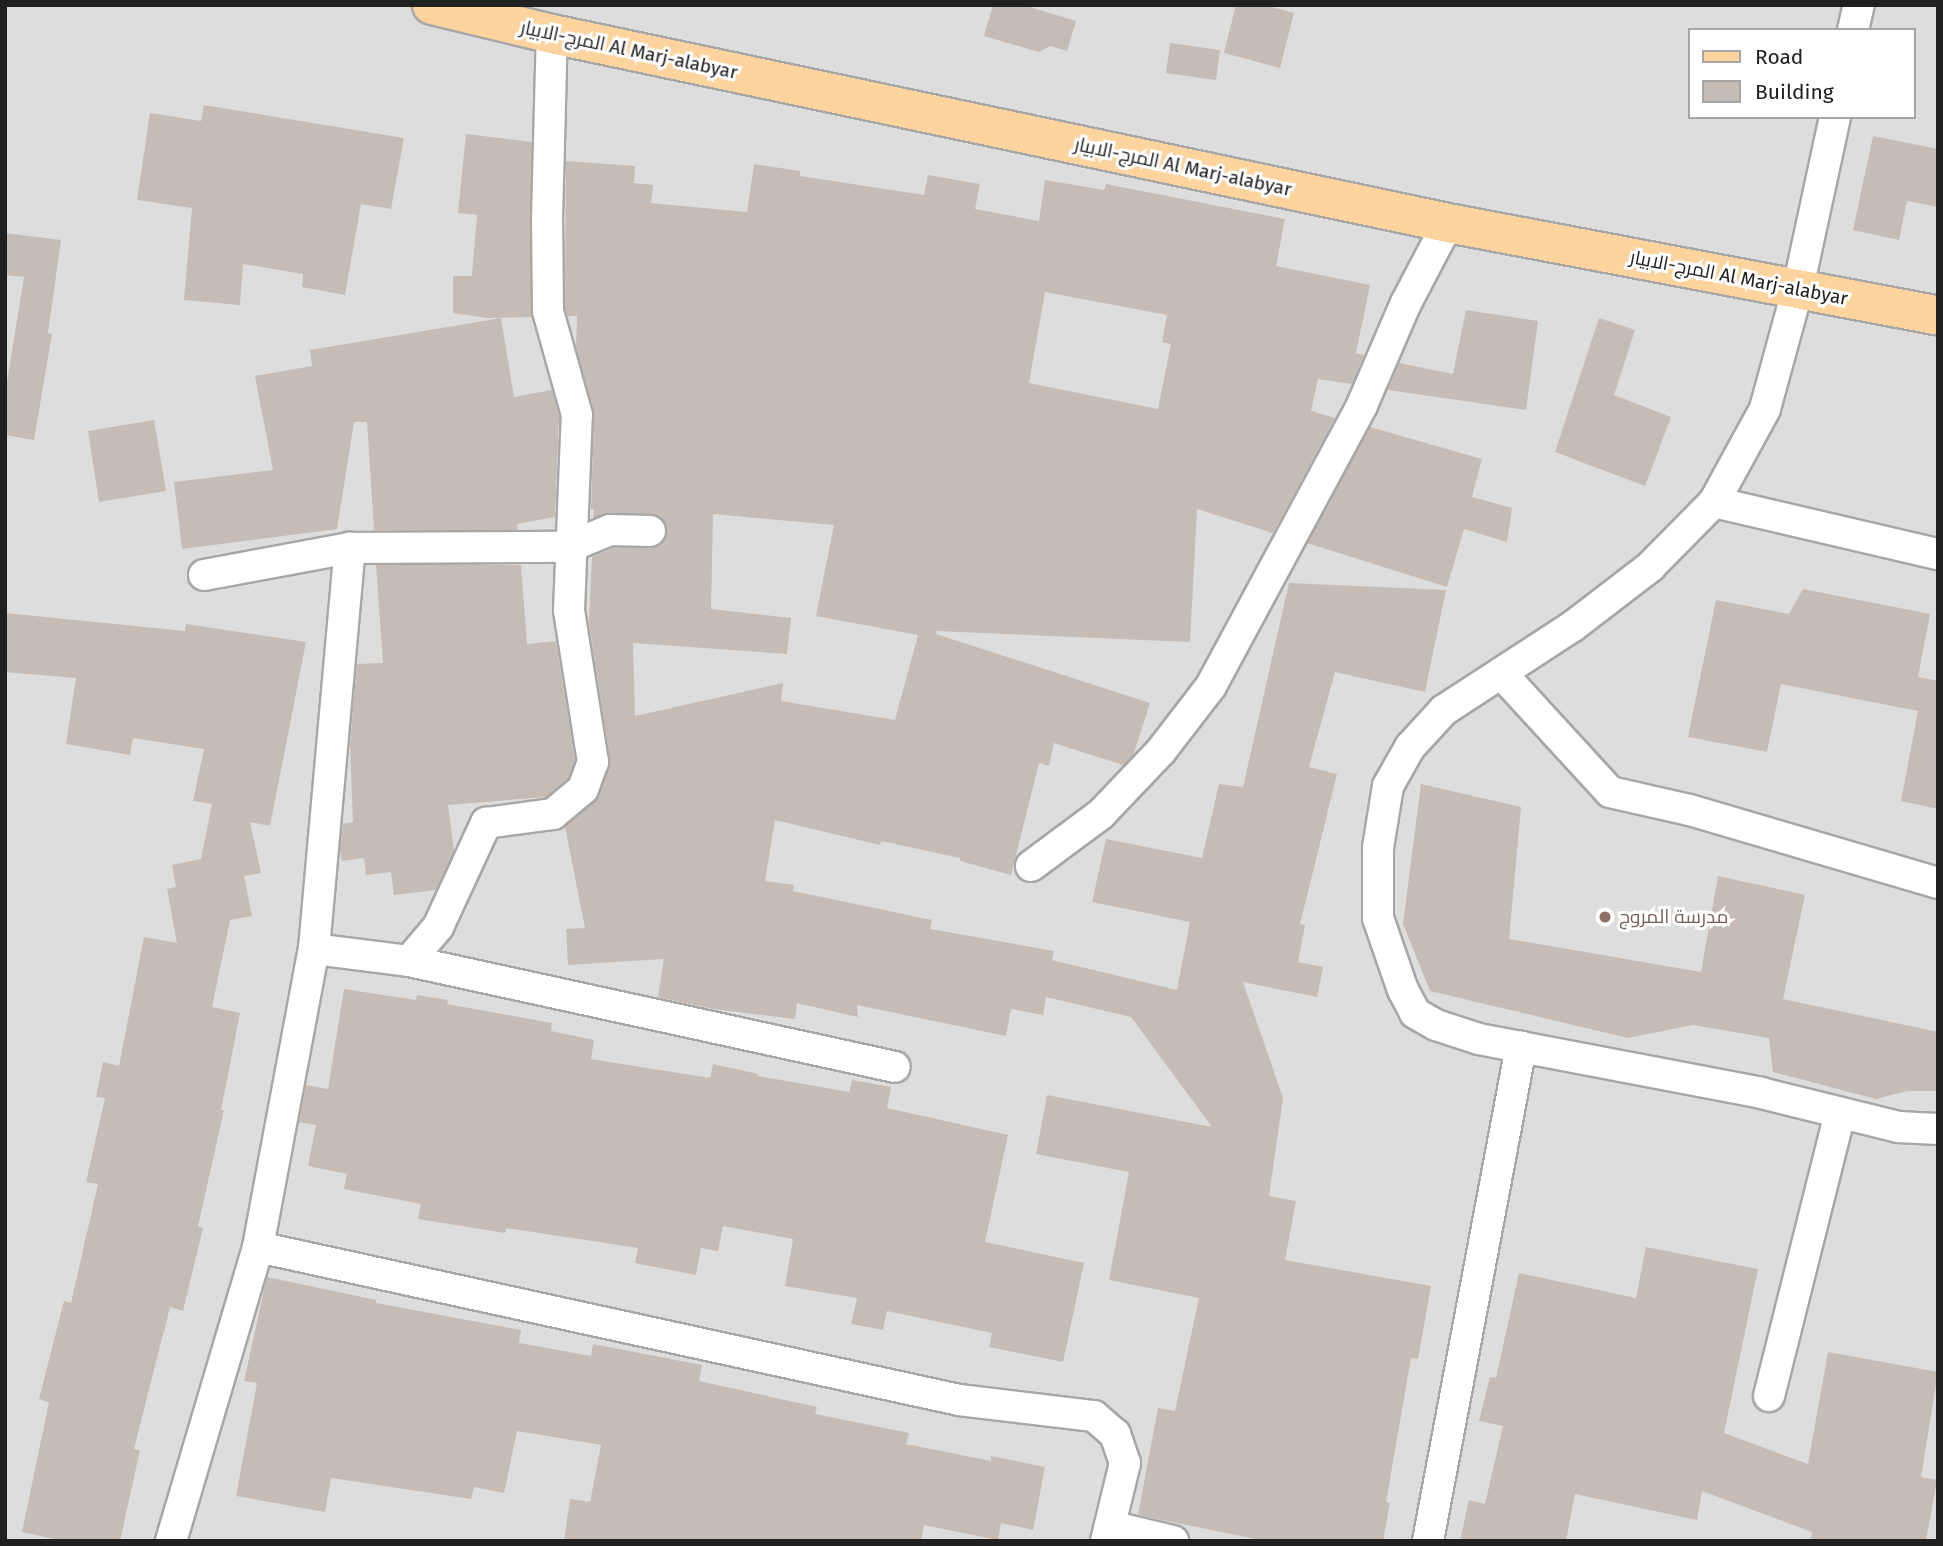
<!DOCTYPE html>
<meta charset="utf-8">
<style>
body{margin:0}
#map{position:relative;width:1943px;height:1546px;overflow:hidden;background:#f0ede6;font-family:"Fira Sans",Cairo,sans-serif}
div>[style]{position:absolute}
.residential>*{inset:0;background:#dedddd}
.building>*{inset:0;background:#c5bcb5}
.roads{filter:drop-shadow(2px 0 #a7a7a7) drop-shadow(-2px 0 #a7a7a7) drop-shadow(0 2px #a7a7a7) drop-shadow(0 -2px #a7a7a7)}
.street>*{height:30px;margin:-15px;padding:0 15px;transform-origin:15px;border-radius:15px;background:#fff}
.primary>*{height:38px;margin:-19px;padding:0 19px;transform-origin:19px;border-radius:19px;background:#fdd39e}
.dots>*{width:19px;height:19px;translate:-50% -50%;box-sizing:border-box;border:4px solid #fff;border-radius:50%}
span{translate:-50% -50%;white-space:nowrap;text-align:center;line-height:1.15;-webkit-text-stroke:6px #fff;paint-order:stroke}
.street-label{font-size:19px;color:#202020}
.education-label{font-size:19px;color:#785e54}
.left{translate:0 -50%;text-align:left}
.frame{position:absolute;inset:0;border:7px solid #202020;pointer-events:none}
.legend{position:absolute;left:1688px;top:28px;width:228px;height:91px;box-sizing:border-box;background:#fff;border:2px solid #a6a6a6;margin:0;padding:9px 12px;list-style:none;font-size:21px;color:#202020}
.legend li{display:flex;align-items:center;gap:14px;height:35px}
.legend b{width:35px;border:2px solid #a6a6a6}
</style>
<div id="map">
<div class="residential">
<i style="clip-path:polygon(evenodd,5px 5px,1938px 5px,1938px 1541px,5px 1541px,5px 5px,1689px 30px,1913px 30px,1913px 117px,1689px 117px,1689px 30px)"></i>
</div>
<div class="building">
<i style="clip-path:polygon(993px 5px,1023px 5px,1076px 21px,1067px 51px,1050px 46px,1039px 52px,984px 36px)"></i>
<i style="clip-path:polygon(1236px 5px,1264px 5px,1294px 13px,1280px 68px,1224px 53px)"></i>
<i style="clip-path:polygon(1170px 43px,1220px 50px,1216px 80px,1166px 73px)"></i>
<i style="clip-path:polygon(204px 105px,404px 138px,391px 209px,361px 204px,345px 295px,302px 287px,303px 274px,243px 264px,240px 305px,184px 300px,192px 208px,137px 200px,150px 113px,201px 121px)"></i>
<i style="clip-path:polygon(466px 134px,532px 142px,532px 317px,487px 318px,453px 313px,453px 276px,472px 276px,477px 215px,458px 213px)"></i>
<i style="clip-path:polygon(1873px 136px,1938px 149px,1938px 207px,1907px 201px,1899px 240px,1853px 230px)"></i>
<i style="clip-path:polygon(evenodd,566px 161px,635px 166px,634px 183px,653px 185px,651px 203px,747px 212px,754px 164px,800px 171px,800px 176px,924px 195px,928px 175px,980px 184px,975px 209px,1039px 221px,1045px 180px,1104px 190px,1106px 184px,1285px 219px,1276px 266px,1370px 285px,1356px 353px,1364px 355px,1352px 384px,1318px 379px,1311px 411px,1335px 418px,1273px 533px,1197px 509px,1190px 642px,937px 631px,936px 634px,1150px 703px,1133px 756px,1123px 765px,1054px 743px,1049px 766px,1039px 763px,1011px 875px,960px 861px,960px 858px,881px 841px,880px 845px,775px 820px,765px 881px,794px 885px,793px 891px,932px 920px,930px 929px,1054px 951px,1052px 960px,1177px 990px,1190px 922px,1092px 902px,1106px 839px,1202px 858px,1219px 784px,1243px 787px,1289px 583px,1446px 590px,1425px 692px,1335px 672px,1309px 767px,1337px 774px,1300px 924px,1305px 925px,1298px 962px,1323px 967px,1317px 997px,1243px 982px,1283px 1098px,1269px 1196px,1296px 1201px,1285px 1260px,1431px 1286px,1418px 1359px,1411px 1358px,1386px 1502px,1390px 1503px,1383px 1541px,1265px 1541px,1138px 1515px,1158px 1408px,1175px 1411px,1199px 1298px,1109px 1280px,1129px 1172px,1036px 1154px,1047px 1095px,1212px 1127px,1131px 1017px,1046px 997px,1043px 1015px,1011px 1009px,1006px 1036px,857px 1005px,858px 1017px,797px 1003px,795px 1019px,713px 1009px,658px 997px,664px 959px,568px 965px,566px 929px,585px 928px,565px 827px,599px 796px,610px 760px,589px 623px,592px 557px,613px 548px,658px 547px,665px 541px,667px 531px,660px 516px,651px 514px,610px 513px,593px 518px,594px 509px,591px 510px,594px 411px,576px 347px,577px 316px,568px 316px,565px 309px,566px 161px,1045px 292px,1167px 315px,1162px 342px,1171px 344px,1158px 409px,1029px 383px,1045px 292px,566px 161px,713px 514px,834px 525px,816px 616px,918px 635px,895px 720px,781px 701px,783px 683px,635px 716px,633px 643px,787px 654px,791px 618px,711px 609px,713px 514px)"></i>
<i style="clip-path:polygon(5px 233px,61px 240px,48px 333px,52px 334px,34px 440px,5px 435px,5px 394px,24px 277px,5px 275px)"></i>
<i style="clip-path:polygon(1466px 310px,1538px 321px,1526px 410px,1388px 390px,1399px 363px,1453px 374px)"></i>
<i style="clip-path:polygon(501px 318px,514px 397px,552px 390px,559px 417px,555px 517px,517px 524px,518px 530px,374px 530px,367px 422px,354px 422px,337px 529px,182px 549px,174px 482px,273px 470px,255px 376px,312px 366px,310px 350px)"></i>
<i style="clip-path:polygon(1599px 318px,1635px 330px,1614px 395px,1671px 417px,1645px 486px,1555px 452px)"></i>
<i style="clip-path:polygon(154px 420px,166px 491px,99px 502px,88px 431px)"></i>
<i style="clip-path:polygon(1370px 427px,1482px 459px,1472px 497px,1512px 508px,1507px 542px,1464px 529px,1447px 587px,1307px 543px)"></i>
<i style="clip-path:polygon(376px 565px,521px 565px,527px 644px,556px 641px,575px 760px,568px 779px,546px 797px,448px 805px,454px 851px,436px 890px,394px 895px,391px 872px,366px 875px,364px 858px,342px 861px,340px 851px,343px 824px,353px 822px,350px 743px,357px 664px,383px 663px)"></i>
<i style="clip-path:polygon(1803px 589px,1930px 614px,1918px 677px,1938px 681px,1938px 809px,1901px 801px,1918px 711px,1781px 684px,1767px 752px,1688px 737px,1716px 600px,1789px 614px)"></i>
<i style="clip-path:polygon(5px 613px,185px 631px,186px 624px,306px 642px,270px 826px,250px 822px,261px 873px,244px 876px,252px 916px,230px 920px,212px 1007px,240px 1013px,221px 1110px,224px 1110px,198px 1226px,203px 1228px,183px 1311px,170px 1307px,134px 1449px,140px 1450px,120px 1541px,63px 1541px,22px 1532px,49px 1402px,39px 1399px,64px 1301px,71px 1303px,98px 1184px,86px 1182px,105px 1098px,96px 1097px,103px 1062px,119px 1066px,144px 937px,177px 943px,167px 889px,176px 887px,172px 865px,201px 859px,212px 804px,193px 801px,204px 749px,133px 738px,130px 755px,66px 744px,76px 678px,5px 672px)"></i>
<i style="clip-path:polygon(1421px 784px,1521px 807px,1509px 939px,1701px 972px,1718px 876px,1805px 895px,1783px 999px,1938px 1032px,1938px 1091px,1907px 1091px,1876px 1099px,1773px 1072px,1769px 1038px,1693px 1025px,1628px 1038px,1430px 991px,1403px 924px)"></i>
<i style="clip-path:polygon(344px 989px,416px 1000px,417px 995px,448px 1000px,447px 1004px,552px 1023px,551px 1031px,594px 1040px,591px 1059px,710px 1078px,713px 1064px,758px 1074px,758px 1076px,849px 1092px,852px 1080px,891px 1087px,887px 1108px,1008px 1135px,985px 1242px,1084px 1263px,1063px 1362px,989px 1347px,992px 1333px,887px 1311px,883px 1330px,851px 1324px,857px 1298px,785px 1286px,793px 1239px,723px 1226px,718px 1251px,701px 1248px,696px 1275px,635px 1263px,638px 1248px,506px 1228px,505px 1233px,418px 1219px,421px 1204px,344px 1189px,347px 1174px,308px 1166px,316px 1125px,299px 1122px,306px 1085px,328px 1089px)"></i>
<i style="clip-path:polygon(1646px 1247px,1758px 1269px,1724px 1433px,1808px 1464px,1828px 1352px,1938px 1372px,1921px 1477px,1937px 1480px,1926px 1541px,1827px 1541px,1811px 1538px,1812px 1532px,1702px 1491px,1697px 1520px,1575px 1494px,1566px 1541px,1460px 1541px,1469px 1500px,1485px 1504px,1503px 1426px,1479px 1421px,1490px 1377px,1496px 1378px,1519px 1273px,1636px 1298px)"></i>
<i style="clip-path:polygon(267px 1277px,376px 1300px,376px 1303px,521px 1330px,519px 1343px,591px 1356px,593px 1344px,702px 1365px,699px 1381px,817px 1407px,815px 1414px,909px 1433px,906px 1444px,991px 1461px,991px 1456px,1045px 1467px,1033px 1530px,1001px 1523px,998px 1540px,924px 1525px,921px 1541px,564px 1541px,570px 1499px,590px 1502px,601px 1445px,517px 1431px,504px 1493px,474px 1487px,471px 1499px,331px 1478px,325px 1512px,236px 1496px,257px 1383px,244px 1381px)"></i>
</div>
<div class="roads">
<div class="street">
<i style="left:1853px;top:30px;width:26px;rotate:-77deg"></i>
<i style="left:1835px;top:117px;width:175px;rotate:102.2deg"></i>
<i style="left:1798px;top:288px;width:125px;rotate:105.3deg"></i>
<i style="left:1765px;top:409px;width:106px;rotate:118.7deg"></i>
<i style="left:1714px;top:502px;width:91px;rotate:134.6deg"></i>
<i style="left:1650px;top:567px;width:97px;rotate:142.5deg"></i>
<i style="left:1573px;top:626px;width:154px;rotate:146.9deg"></i>
<i style="left:1444px;top:710px;width:50px;rotate:132.6deg"></i>
<i style="left:1410px;top:747px;width:45px;rotate:119.4deg"></i>
<i style="left:1388px;top:786px;width:63px;rotate:99.2deg"></i>
<i style="left:1378px;top:848px;width:70px;rotate:90deg"></i>
<i style="left:1378px;top:918px;width:76px;rotate:70.9deg"></i>
<i style="left:1403px;top:990px;width:26px;rotate:62deg"></i>
<i style="left:1415px;top:1013px;width:24px;rotate:30deg"></i>
<i style="left:1436px;top:1025px;width:45px;rotate:18deg"></i>
<i style="left:1479px;top:1039px;width:287px;rotate:10.8deg"></i>
<i style="left:1761px;top:1093px;width:141px;rotate:13.9deg"></i>
<i style="left:1898px;top:1127px;width:40px;rotate:2.9deg"></i>
<i style="left:1714px;top:502px;width:230px;rotate:13.1deg"></i>
<i style="left:204px;top:575px;width:148px;rotate:-10.5deg"></i>
<i style="left:350px;top:548px;width:219px;rotate:-0.3deg"></i>
<i style="left:569px;top:547px;width:44px;rotate:-22.5deg"></i>
<i style="left:610px;top:530px;width:40px;rotate:1.4deg"></i>
<i style="left:1501px;top:673px;width:161px;rotate:47.5deg"></i>
<i style="left:1610px;top:792px;width:82px;rotate:12.7deg"></i>
<i style="left:1690px;top:810px;width:259px;rotate:16.4deg"></i>
<i style="left:1031px;top:866px;width:87px;rotate:-36.6deg"></i>
<i style="left:1101px;top:814px;width:87px;rotate:-46.4deg"></i>
<i style="left:1161px;top:751px;width:82px;rotate:-52.4deg"></i>
<i style="left:1211px;top:686px;width:319px;rotate:-61.7deg"></i>
<i style="left:1362px;top:405px;width:111px;rotate:-66.7deg"></i>
<i style="left:1406px;top:303px;width:90px;rotate:-62.3deg"></i>
<i style="left:314px;top:949px;width:96px;rotate:7.2deg"></i>
<i style="left:409px;top:961px;width:497px;rotate:12.3deg"></i>
<i style="left:409px;top:961px;width:45px;rotate:-49.5deg"></i>
<i style="left:438px;top:927px;width:115px;rotate:-65.2deg"></i>
<i style="left:486px;top:823px;width:68px;rotate:-7.7deg"></i>
<i style="left:553px;top:814px;width:39px;rotate:-40deg"></i>
<i style="left:583px;top:789px;width:29px;rotate:-70deg"></i>
<i style="left:593px;top:762px;width:154px;rotate:-99deg"></i>
<i style="left:569px;top:610px;width:195px;rotate:-87.7deg"></i>
<i style="left:577px;top:415px;width:108px;rotate:-105.6deg"></i>
<i style="left:548px;top:311px;width:92px;rotate:-90.6deg"></i>
<i style="left:547px;top:219px;width:185px;rotate:-88.5deg"></i>
<i style="left:258px;top:1247px;width:718px;rotate:12.31deg"></i>
<i style="left:959px;top:1400px;width:136px;rotate:6.8deg"></i>
<i style="left:1094px;top:1416px;width:28px;rotate:41deg"></i>
<i style="left:1115px;top:1434px;width:31px;rotate:71deg"></i>
<i style="left:1125px;top:1463px;width:80px;rotate:103.7deg"></i>
<i style="left:1769px;top:1396px;width:292px;rotate:-75.9deg"></i>
<i style="left:1110px;top:1526px;width:65px;rotate:13.4deg"></i>
<i style="left:171px;top:1541px;width:307px;rotate:-73.5deg"></i>
<i style="left:258px;top:1247px;width:303px;rotate:-79.4deg"></i>
<i style="left:314px;top:949px;width:403px;rotate:-84.9deg"></i>
<i style="left:1428px;top:1541px;width:503px;rotate:-79.34deg"></i>
</div>
<div class="primary">
<i style="left:432px;top:5px;width:123px;rotate:13.6deg"></i>
<i style="left:552px;top:34px;width:916px;rotate:11.91deg"></i>
<i style="left:1448px;top:223px;width:499px;rotate:10.7deg"></i>
</div>
</div>
<div class="dots">
<i style="left:1605px;top:917px;background:#8d6e63"></i>
</div>
<div class="street-label">
<span style="left:629px;top:50px;rotate:12deg">المرج-الابيار Al Marj-alabyar</span>
<span style="left:1183px;top:167px;rotate:12deg">المرج-الابيار Al Marj-alabyar</span>
<span style="left:1739px;top:278px;rotate:11deg">المرج-الابيار Al Marj-alabyar</span>
</div>
<div class="education-label">
<span class="left" style="left:1619px;top:917px">مدرسة المروج</span>
</div>
<div class="frame"></div>
<ul class="legend">
<li><b style="height:9px;background:#fdd39e"></b>Road</li>
<li><b style="height:19px;background:#c5bcb5"></b>Building</li>
</ul>
</div>
